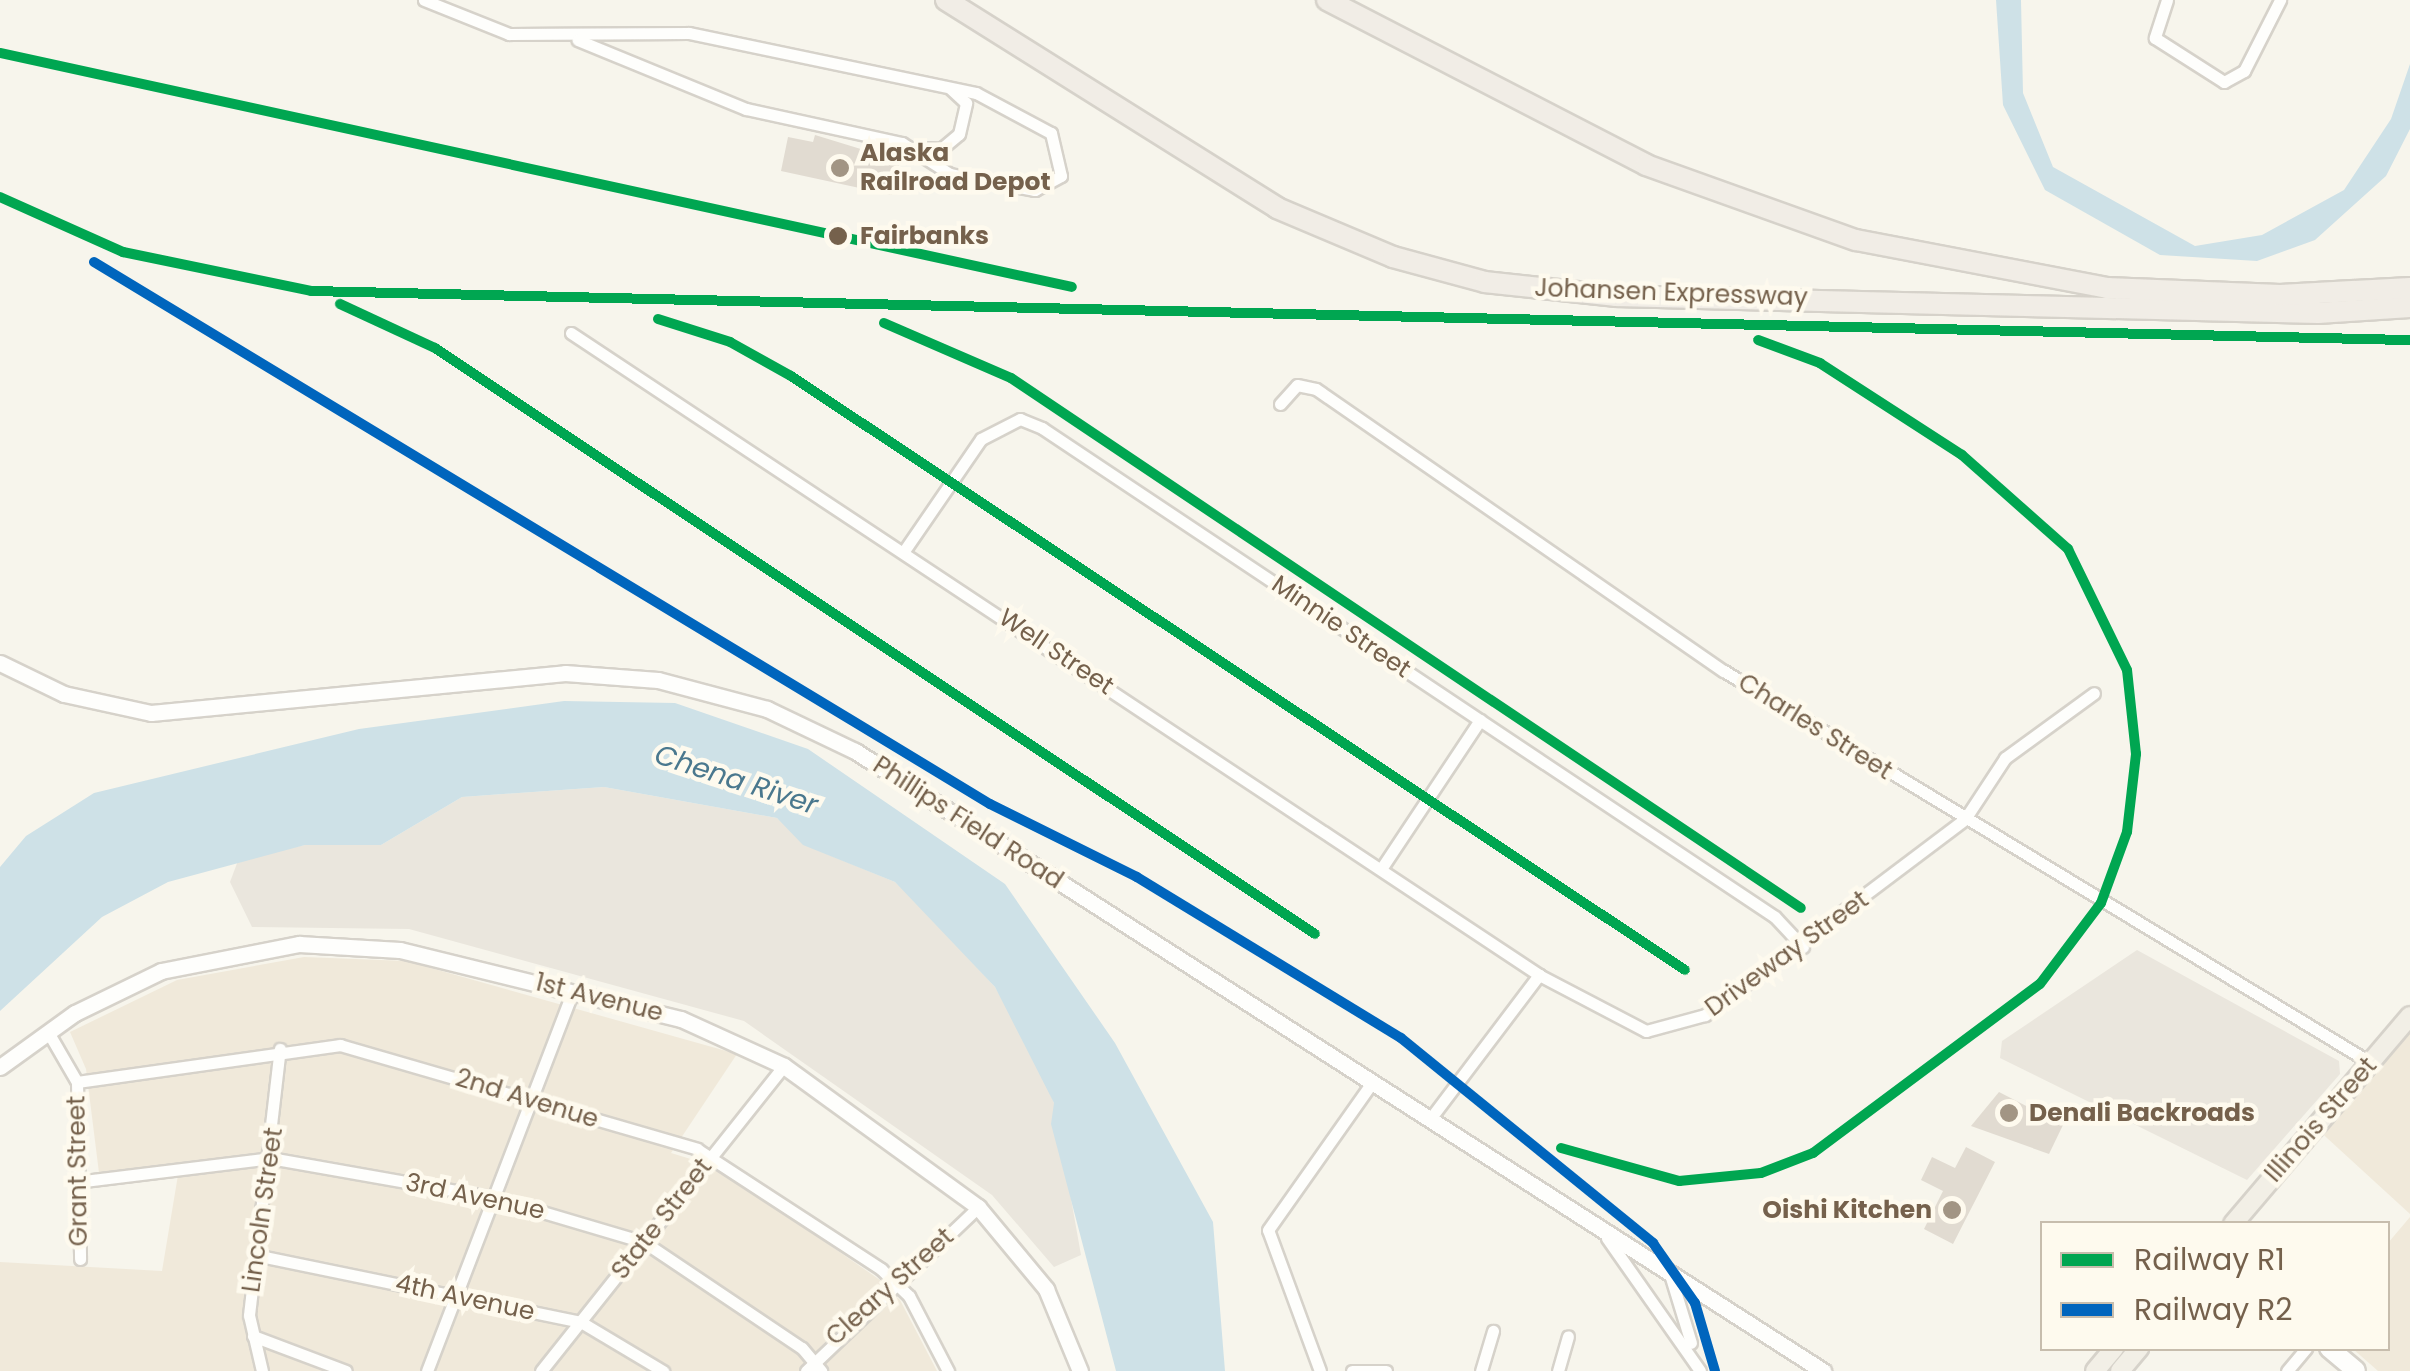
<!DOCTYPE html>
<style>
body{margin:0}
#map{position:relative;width:2410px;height:1371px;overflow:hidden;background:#f7f5ec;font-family:Poppins,sans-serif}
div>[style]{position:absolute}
.residential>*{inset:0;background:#f0e9da}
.industrial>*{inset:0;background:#eae6dd}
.water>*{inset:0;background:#cee1e7}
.building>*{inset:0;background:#e1dbd1}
.roads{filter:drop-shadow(2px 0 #d6d2ca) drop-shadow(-2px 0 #d6d2ca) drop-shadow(0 2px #d6d2ca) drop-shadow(0 -2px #d6d2ca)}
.minor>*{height:11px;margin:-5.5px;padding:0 5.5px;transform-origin:5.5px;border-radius:5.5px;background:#fefefc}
.tertiary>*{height:15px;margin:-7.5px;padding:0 7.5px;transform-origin:7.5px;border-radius:7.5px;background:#fefefc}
.secondary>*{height:18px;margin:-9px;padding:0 9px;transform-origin:9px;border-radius:9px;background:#fefefc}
.primary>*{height:18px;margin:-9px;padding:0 9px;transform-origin:9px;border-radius:9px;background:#f2efe6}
.trunk>*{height:20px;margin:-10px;padding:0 10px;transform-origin:10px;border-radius:10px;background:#f1ede6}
.rail-1>*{height:10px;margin:-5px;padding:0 5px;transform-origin:5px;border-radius:5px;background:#00a651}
.rail-2>*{height:10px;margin:-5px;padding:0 5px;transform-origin:5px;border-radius:5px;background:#0065bd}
.dots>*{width:28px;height:28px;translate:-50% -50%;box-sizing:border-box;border:5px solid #fefaee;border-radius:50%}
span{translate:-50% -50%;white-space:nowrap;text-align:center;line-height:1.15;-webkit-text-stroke:9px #fefaee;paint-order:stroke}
.poi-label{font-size:25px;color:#75614c;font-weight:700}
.left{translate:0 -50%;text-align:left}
.right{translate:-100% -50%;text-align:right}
.stop-label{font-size:25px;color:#75614c;font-weight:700}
.street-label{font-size:25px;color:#75614c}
.water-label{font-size:28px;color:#4a788e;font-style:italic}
.legend{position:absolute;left:2040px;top:1221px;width:350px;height:130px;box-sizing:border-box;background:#fefaee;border:2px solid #c7bdad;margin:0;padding:12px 18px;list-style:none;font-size:30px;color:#75614c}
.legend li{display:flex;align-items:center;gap:20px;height:50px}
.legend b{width:50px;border:2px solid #c7bdad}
</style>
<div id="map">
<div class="residential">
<i style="clip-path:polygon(304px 957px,406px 961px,737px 1054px,671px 1153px,717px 1167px,880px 1280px,900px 1300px,937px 1371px,0 1371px,0 1262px,162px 1271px,180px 1163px,99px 1173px,86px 1069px,70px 1032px,177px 980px)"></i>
<i style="clip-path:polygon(2410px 1016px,2410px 1214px,2315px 1127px)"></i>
<i style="clip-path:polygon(2410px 1217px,2410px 1371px,2378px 1371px,2353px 1349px,2388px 1348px,2388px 1243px)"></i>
</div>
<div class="industrial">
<i style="clip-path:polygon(604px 787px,777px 818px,822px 852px,895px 882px,922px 907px,995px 987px,1031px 1048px,1054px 1103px,1081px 1255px,1054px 1267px,992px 1195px,744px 1021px,409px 929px,252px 927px,230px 882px,239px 858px,305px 845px,381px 845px,462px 797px)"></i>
<i style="clip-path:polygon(2137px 950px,2339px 1061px,2340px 1074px,2247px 1180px,2000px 1058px,2002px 1041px)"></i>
</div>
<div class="water">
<i style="clip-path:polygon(1996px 0,2021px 0,2023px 93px,2053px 167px,2195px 246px,2262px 235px,2344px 190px,2391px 119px,2410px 64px,2410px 129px,2386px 176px,2315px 240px,2257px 261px,2160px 255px,2045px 190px,2003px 105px)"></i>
<i style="clip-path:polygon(564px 701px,675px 703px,808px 749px,1005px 884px,1115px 1043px,1213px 1222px,1225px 1371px,1116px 1371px,1051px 1124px,1054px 1103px,995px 987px,895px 882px,803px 845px,777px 818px,604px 787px,462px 797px,381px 845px,305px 845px,168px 882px,102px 917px,0 1011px,0 867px,26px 836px,94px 793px,359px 729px)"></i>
</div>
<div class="building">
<i style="clip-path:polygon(815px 135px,900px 161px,892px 195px,781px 171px,788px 137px,813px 142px)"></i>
<i style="clip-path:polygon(1999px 1092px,2063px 1125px,2049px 1154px,1971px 1126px)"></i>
<i style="clip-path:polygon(1966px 1147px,1995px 1162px,1953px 1244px,1924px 1229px,1943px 1191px,1921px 1180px,1932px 1157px,1955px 1168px)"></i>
</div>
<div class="roads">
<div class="minor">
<i style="left:424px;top:0;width:92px;rotate:21.8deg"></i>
<i style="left:509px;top:34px;width:180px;rotate:-0.3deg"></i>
<i style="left:689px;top:33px;width:293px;rotate:11.8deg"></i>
<i style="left:976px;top:93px;width:85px;rotate:28.1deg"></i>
<i style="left:1051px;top:133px;width:44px;rotate:76.9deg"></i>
<i style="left:1061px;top:176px;width:30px;rotate:152deg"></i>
<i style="left:1035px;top:190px;width:86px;rotate:-169.3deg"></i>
<i style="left:950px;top:174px;width:57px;rotate:-147.1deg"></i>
<i style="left:902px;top:143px;width:160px;rotate:-167.7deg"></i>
<i style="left:746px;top:109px;width:182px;rotate:-157.7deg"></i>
<i style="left:2167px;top:0;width:40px;rotate:108deg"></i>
<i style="left:2155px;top:38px;width:82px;rotate:32.5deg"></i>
<i style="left:2224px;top:82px;width:23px;rotate:-29deg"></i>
<i style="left:2244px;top:71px;width:80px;rotate:-63.1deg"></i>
<i style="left:917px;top:148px;width:24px;rotate:2deg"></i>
<i style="left:941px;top:149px;width:23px;rotate:-40deg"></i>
<i style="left:959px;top:134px;width:32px;rotate:-77deg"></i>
<i style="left:966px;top:103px;width:21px;rotate:-137deg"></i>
<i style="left:571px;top:333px;width:1162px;rotate:33.55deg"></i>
<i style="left:1280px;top:404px;width:25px;rotate:-48deg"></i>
<i style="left:1297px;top:385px;width:19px;rotate:12deg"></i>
<i style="left:1316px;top:389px;width:496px;rotate:34.7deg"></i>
<i style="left:1724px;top:671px;width:756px;rotate:31.21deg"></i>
<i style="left:904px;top:551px;width:136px;rotate:-55.5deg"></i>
<i style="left:981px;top:439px;width:44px;rotate:-27.1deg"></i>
<i style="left:1020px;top:419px;width:24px;rotate:22deg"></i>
<i style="left:1042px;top:428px;width:881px;rotate:33.71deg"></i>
<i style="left:1775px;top:917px;width:41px;rotate:47deg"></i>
<i style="left:1381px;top:869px;width:179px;rotate:-56.4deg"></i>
<i style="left:48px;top:1032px;width:58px;rotate:59.9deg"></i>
<i style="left:77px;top:1082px;width:177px;rotate:89deg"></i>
<i style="left:77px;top:1082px;width:266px;rotate:-8deg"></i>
<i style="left:340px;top:1045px;width:372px;rotate:16.2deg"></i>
<i style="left:697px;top:1149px;width:220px;rotate:33.1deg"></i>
<i style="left:881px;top:1269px;width:39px;rotate:44deg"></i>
<i style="left:909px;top:1296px;width:85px;rotate:62.5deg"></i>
<i style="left:1430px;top:1119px;width:181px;rotate:-52.9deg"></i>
<i style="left:1539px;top:975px;width:121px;rotate:27.6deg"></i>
<i style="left:1646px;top:1031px;width:61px;rotate:-15.2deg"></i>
<i style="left:1705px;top:1015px;width:326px;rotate:-37deg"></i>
<i style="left:1965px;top:819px;width:73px;rotate:-56.7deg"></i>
<i style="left:2005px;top:758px;width:110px;rotate:-36.1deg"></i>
<i style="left:84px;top:1181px;width:187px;rotate:-7deg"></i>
<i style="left:270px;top:1158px;width:225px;rotate:10deg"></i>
<i style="left:492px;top:1197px;width:159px;rotate:16.5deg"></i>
<i style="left:644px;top:1242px;width:190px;rotate:33.9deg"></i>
<i style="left:802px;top:1348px;width:30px;rotate:50deg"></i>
<i style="left:1607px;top:1238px;width:162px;rotate:55deg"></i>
<i style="left:255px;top:1255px;width:333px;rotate:11.6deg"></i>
<i style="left:581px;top:1322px;width:96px;rotate:30.9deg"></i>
<i style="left:1669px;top:1271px;width:75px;rotate:73deg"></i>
<i style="left:253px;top:1336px;width:99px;rotate:20.6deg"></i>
<i style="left:262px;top:1371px;width:57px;rotate:-103.1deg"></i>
<i style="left:249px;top:1315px;width:268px;rotate:-83.4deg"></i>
<i style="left:427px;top:1371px;width:407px;rotate:-69deg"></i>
<i style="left:541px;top:1371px;width:390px;rotate:-51.5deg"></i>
<i style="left:806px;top:1371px;width:238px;rotate:-43.6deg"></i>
<i style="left:1320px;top:1371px;width:150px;rotate:-110.2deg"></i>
<i style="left:1268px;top:1230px;width:182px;rotate:-54.8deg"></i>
<i style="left:1352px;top:1371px;width:34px"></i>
<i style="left:1481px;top:1371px;width:42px;rotate:-73.3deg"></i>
<i style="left:1558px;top:1371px;width:36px;rotate:-74deg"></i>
<i style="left:2287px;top:1371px;width:30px;rotate:-50deg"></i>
</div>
<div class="tertiary">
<i style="left:0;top:663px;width:71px;rotate:25.8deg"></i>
<i style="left:64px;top:694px;width:89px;rotate:12.3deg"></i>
<i style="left:151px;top:713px;width:416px;rotate:-5.5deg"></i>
<i style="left:565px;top:673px;width:93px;rotate:4.3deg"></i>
<i style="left:658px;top:680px;width:113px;rotate:14.9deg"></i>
<i style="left:767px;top:709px;width:98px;rotate:25.5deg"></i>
<i style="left:855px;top:751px;width:1150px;rotate:32.64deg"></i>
<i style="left:0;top:1067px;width:92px;rotate:-35.8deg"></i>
<i style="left:75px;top:1013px;width:96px;rotate:-26deg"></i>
<i style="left:161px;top:971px;width:141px;rotate:-11.1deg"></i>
<i style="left:299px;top:944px;width:101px;rotate:3.4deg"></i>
<i style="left:400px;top:950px;width:289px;rotate:13.8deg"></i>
<i style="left:681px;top:1019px;width:113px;rotate:24.5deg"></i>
<i style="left:784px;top:1066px;width:240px;rotate:36deg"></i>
<i style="left:978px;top:1207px;width:107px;rotate:50.3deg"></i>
<i style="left:1046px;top:1289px;width:89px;rotate:67.5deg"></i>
</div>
<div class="secondary">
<i style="left:2329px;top:1348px;width:35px;rotate:40deg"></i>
</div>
<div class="primary">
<i style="left:2233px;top:1224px;width:273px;rotate:-49.6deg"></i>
<i style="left:2095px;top:1371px;width:30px;rotate:-50deg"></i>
<i style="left:2120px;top:1371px;width:30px;rotate:-50deg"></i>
</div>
<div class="trunk">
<i style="left:946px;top:0;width:391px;rotate:32.1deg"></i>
<i style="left:1277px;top:208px;width:126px;rotate:22.9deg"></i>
<i style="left:1393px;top:257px;width:95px;rotate:15.2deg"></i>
<i style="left:1485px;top:282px;width:132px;rotate:6.1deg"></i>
<i style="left:1616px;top:296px;width:702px;rotate:1.39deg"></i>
<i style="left:2318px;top:313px;width:92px;rotate:-3.7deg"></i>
<i style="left:1327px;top:0;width:359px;rotate:27.3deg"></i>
<i style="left:1646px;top:165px;width:223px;rotate:19.7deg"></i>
<i style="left:1856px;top:240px;width:256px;rotate:10.8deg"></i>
<i style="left:2107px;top:288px;width:173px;rotate:2.3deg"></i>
<i style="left:2280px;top:295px;width:130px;rotate:-3.1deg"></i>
</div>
</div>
<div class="rail-1">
<i style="left:0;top:53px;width:1097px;rotate:12.31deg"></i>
<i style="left:0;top:197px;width:135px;rotate:24.1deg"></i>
<i style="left:123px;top:252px;width:192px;rotate:11.7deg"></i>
<i style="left:311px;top:291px;width:2100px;rotate:1.34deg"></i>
<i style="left:340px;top:304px;width:105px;rotate:24.9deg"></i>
<i style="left:435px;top:348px;width:1057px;rotate:33.66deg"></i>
<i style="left:658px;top:319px;width:76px;rotate:17.7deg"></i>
<i style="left:730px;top:342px;width:70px;rotate:29.1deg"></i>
<i style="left:791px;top:376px;width:1073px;rotate:33.6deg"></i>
<i style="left:884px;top:323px;width:138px;rotate:23.4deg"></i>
<i style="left:1011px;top:378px;width:951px;rotate:33.86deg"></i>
<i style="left:1561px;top:1148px;width:123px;rotate:15.6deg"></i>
<i style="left:1679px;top:1181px;width:82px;rotate:-5.6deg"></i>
<i style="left:1761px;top:1173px;width:56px;rotate:-21deg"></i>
<i style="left:1813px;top:1153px;width:283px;rotate:-36.7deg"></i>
<i style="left:2040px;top:984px;width:101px;rotate:-53deg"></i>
<i style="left:2101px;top:903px;width:76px;rotate:-69.9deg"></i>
<i style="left:2127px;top:832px;width:79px;rotate:-83.4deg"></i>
<i style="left:2136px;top:754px;width:84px;rotate:-96.1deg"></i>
<i style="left:2127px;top:670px;width:135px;rotate:-116deg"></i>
<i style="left:2068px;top:549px;width:142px;rotate:-138.4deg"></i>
<i style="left:1962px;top:455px;width:169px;rotate:-147.1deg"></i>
<i style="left:1820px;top:363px;width:66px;rotate:-159.6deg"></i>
</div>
<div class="rail-2">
<i style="left:94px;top:262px;width:1047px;rotate:31.17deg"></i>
<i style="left:990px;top:804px;width:164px;rotate:26.4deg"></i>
<i style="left:1137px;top:877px;width:309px;rotate:31.4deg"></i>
<i style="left:1401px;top:1038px;width:325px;rotate:39.1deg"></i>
<i style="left:1653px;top:1243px;width:73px;rotate:55deg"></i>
<i style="left:1695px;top:1303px;width:71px;rotate:73.6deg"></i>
</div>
<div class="dots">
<i style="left:840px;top:168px;background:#a29584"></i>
<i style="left:838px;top:236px;background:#75614c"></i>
<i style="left:2009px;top:1113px;background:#a29584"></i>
<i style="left:1952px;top:1210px;background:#a29584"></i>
</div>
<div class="poi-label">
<span class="left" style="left:860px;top:168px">Alaska<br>Railroad Depot</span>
<span class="left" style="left:2029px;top:1113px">Denali Backroads</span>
<span class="right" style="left:1932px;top:1210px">Oishi Kitchen</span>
</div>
<div class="stop-label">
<span class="left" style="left:860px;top:236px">Fairbanks</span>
</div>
<div class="street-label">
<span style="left:1671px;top:293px;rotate:2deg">Johansen Expressway</span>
<span style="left:1341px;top:627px;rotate:34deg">Minnie Street</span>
<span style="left:1056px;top:652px;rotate:34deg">Well Street</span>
<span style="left:1815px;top:727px;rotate:32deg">Charles Street</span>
<span style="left:968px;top:823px;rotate:33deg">Phillips Field Road</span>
<span style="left:1787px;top:954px;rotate:-36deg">Driveway Street</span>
<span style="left:599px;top:998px;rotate:14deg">1st Avenue</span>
<span style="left:527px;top:1099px;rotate:17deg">2nd Avenue</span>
<span style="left:2321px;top:1120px;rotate:-49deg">Illinois Street</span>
<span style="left:78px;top:1171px;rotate:-91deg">Grant Street</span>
<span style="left:475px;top:1197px;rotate:12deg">3rd Avenue</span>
<span style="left:263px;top:1210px;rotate:-82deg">Lincoln Street</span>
<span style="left:662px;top:1219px;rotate:-52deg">State Street</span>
<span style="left:890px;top:1287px;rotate:-42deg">Cleary Street</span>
<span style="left:465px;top:1298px;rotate:12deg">4th Avenue</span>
</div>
<div class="water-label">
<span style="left:736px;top:780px;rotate:18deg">Chena River</span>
</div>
<ul class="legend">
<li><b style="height:12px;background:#00a651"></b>Railway R1</li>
<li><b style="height:12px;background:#0065bd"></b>Railway R2</li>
</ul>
</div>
